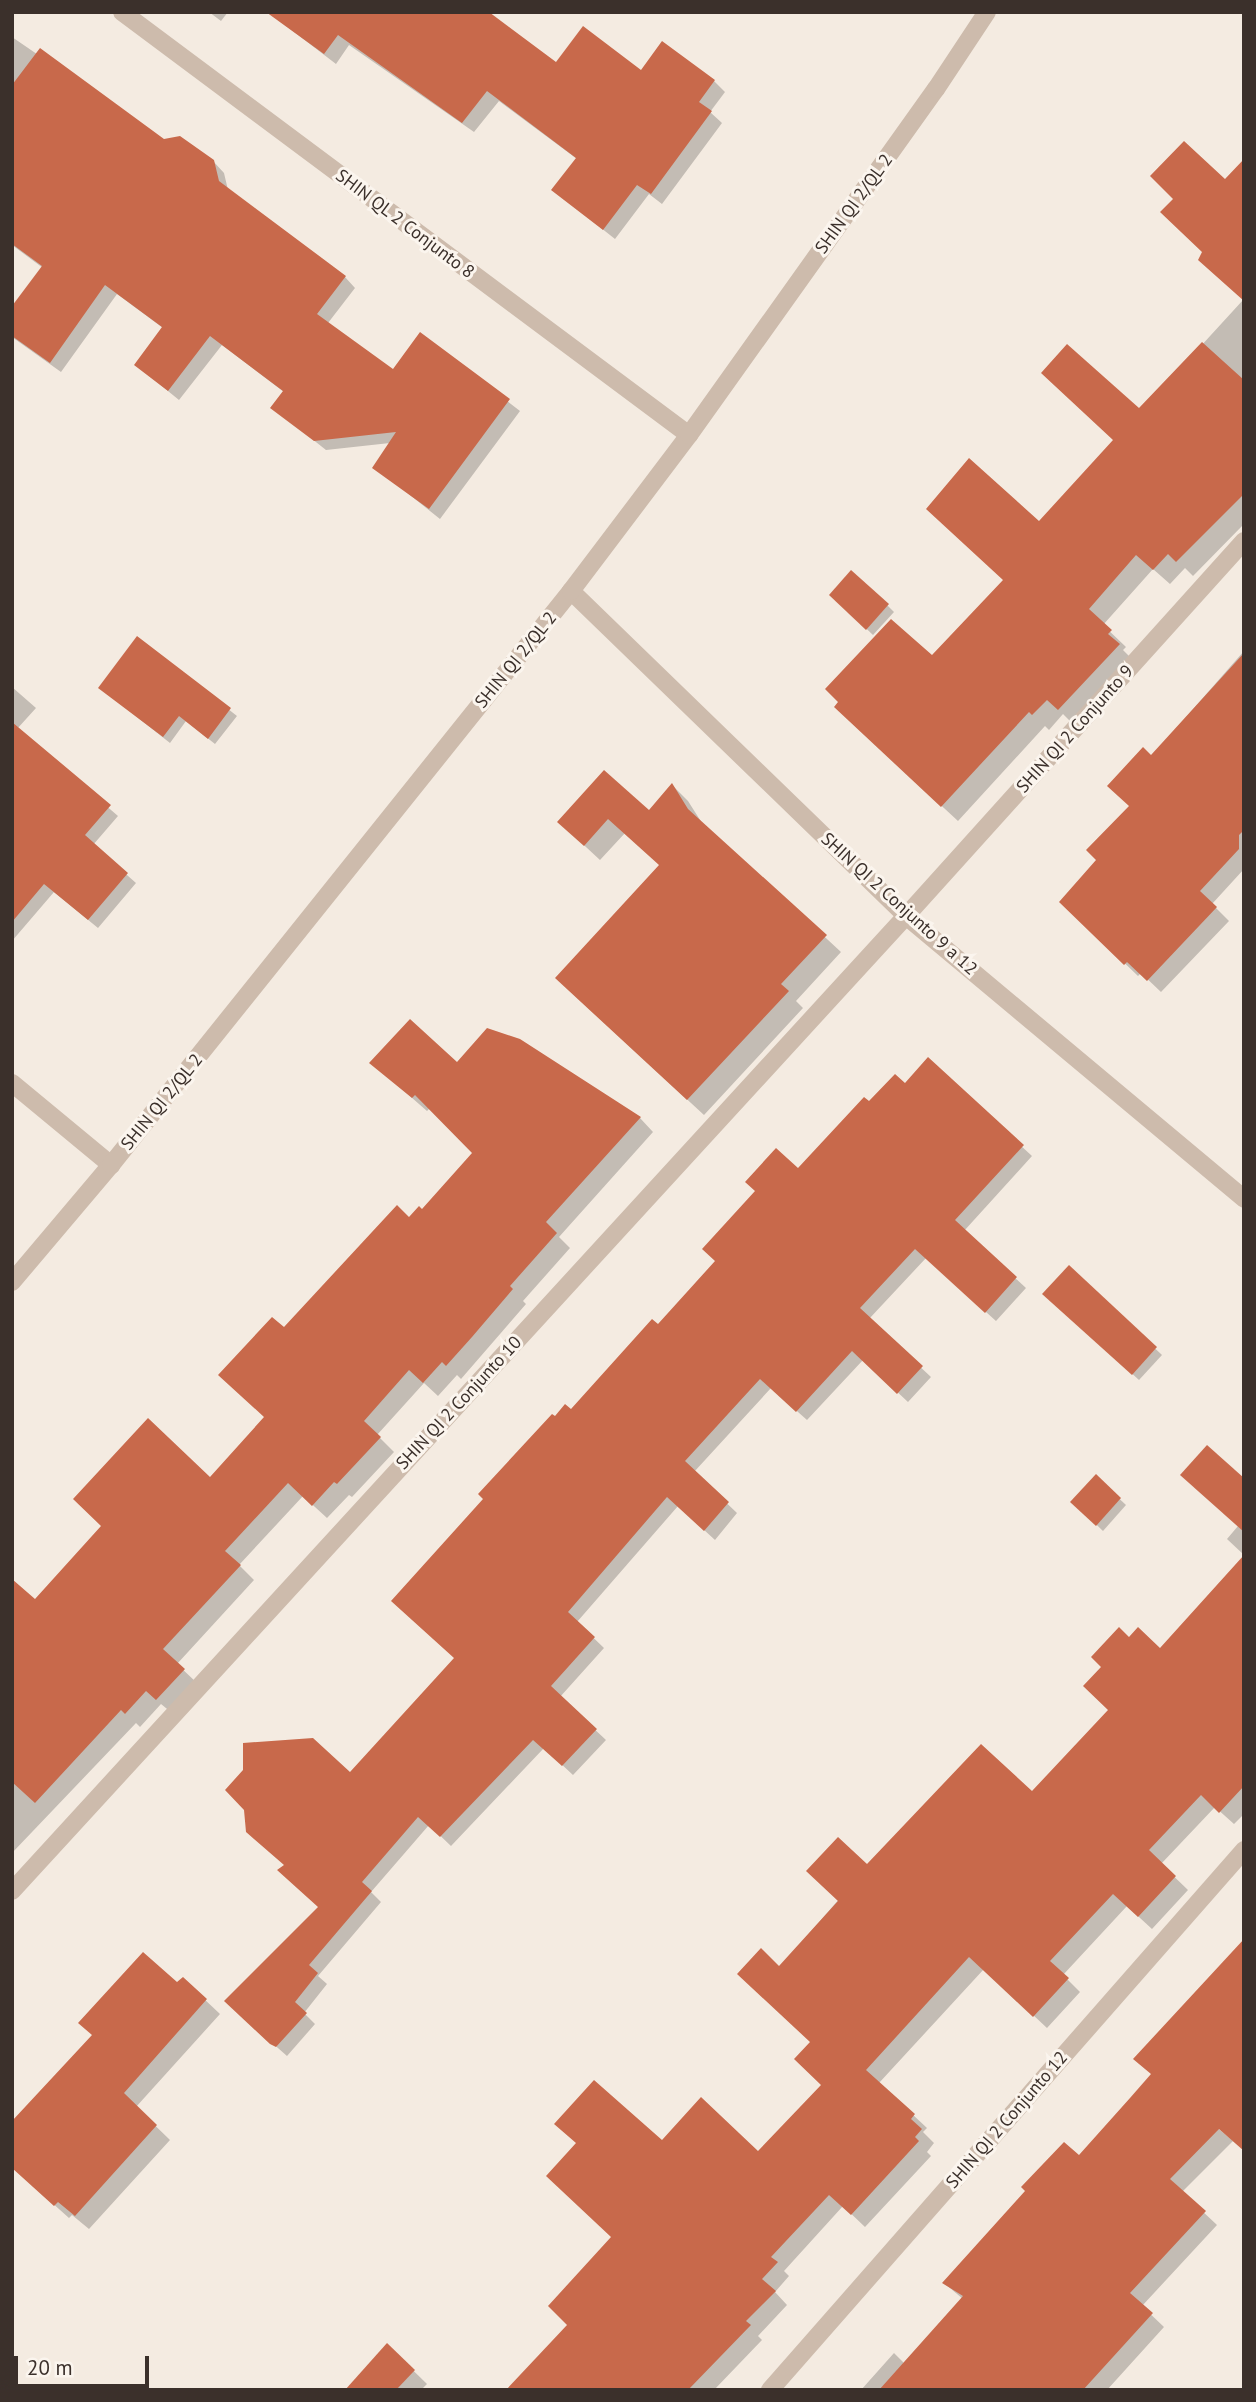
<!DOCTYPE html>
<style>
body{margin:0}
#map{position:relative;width:1256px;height:2402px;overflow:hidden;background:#f4ebe1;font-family:"PT Sans",sans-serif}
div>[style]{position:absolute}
.shadow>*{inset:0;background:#0003}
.building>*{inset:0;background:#c8694b}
.minor>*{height:18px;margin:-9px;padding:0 9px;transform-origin:9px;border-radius:9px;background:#cdbbac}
span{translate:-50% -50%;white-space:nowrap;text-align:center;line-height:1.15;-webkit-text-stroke:6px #fbf5ee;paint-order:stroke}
.street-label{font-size:18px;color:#3b302b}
.frame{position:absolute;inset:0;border:14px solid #3b302b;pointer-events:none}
.scale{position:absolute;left:14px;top:2356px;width:135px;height:32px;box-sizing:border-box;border:4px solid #3b302b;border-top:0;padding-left:9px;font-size:21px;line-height:24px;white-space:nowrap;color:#3b302b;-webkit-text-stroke:5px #fbf5ee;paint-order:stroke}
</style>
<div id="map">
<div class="shadow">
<i style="clip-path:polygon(209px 12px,228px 12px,221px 21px)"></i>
<i style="clip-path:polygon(268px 12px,556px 64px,714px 81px,725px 92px,710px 112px,722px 123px,662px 204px,649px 194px,615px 239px,553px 190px,577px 159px,499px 101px,474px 132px,349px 45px,336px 64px)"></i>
<i style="clip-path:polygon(12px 37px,164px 141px,213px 161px,224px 173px,228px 190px,345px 277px,355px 288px,328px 323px,393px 371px,420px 334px,520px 411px,440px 519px,375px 467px,390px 443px,326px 450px,273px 408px,284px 392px,222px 345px,179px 400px,136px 365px,163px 328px,117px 294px,61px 372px,12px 337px,12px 309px,43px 268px,12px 245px)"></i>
<i style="clip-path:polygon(1244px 162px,1244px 524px,1193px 576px,1185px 568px,1170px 584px,1153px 569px,1103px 625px,1126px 647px,1123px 650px,1134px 661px,1074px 725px,1063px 714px,1049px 730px,1045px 726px,958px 821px,852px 723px,932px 658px,1005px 580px,1039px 523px,1243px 300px,1225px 182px)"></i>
<i style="clip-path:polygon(831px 595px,887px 605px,894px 612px,873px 635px)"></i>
<i style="clip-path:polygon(138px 638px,237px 716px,215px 744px,186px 721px,170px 743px,100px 688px)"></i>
<i style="clip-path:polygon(1244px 651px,1244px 869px,1212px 904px,1229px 921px,1161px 992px,1141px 973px,1138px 976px,1061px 902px,1099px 860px,1131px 806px,1151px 757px)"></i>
<i style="clip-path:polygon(12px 687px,36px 708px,17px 729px,118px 816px,93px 845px,136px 883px,98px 928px,54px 892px,12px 941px)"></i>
<i style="clip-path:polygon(672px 785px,688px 801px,702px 823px,841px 952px,796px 1001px,803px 1008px,704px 1115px,573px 994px,661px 865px,625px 833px,600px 860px,559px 822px,649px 812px)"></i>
<i style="clip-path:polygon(928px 1060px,1032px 1156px,964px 1231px,1026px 1288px,996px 1321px,926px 1258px,869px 1319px,931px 1377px,908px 1402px,863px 1360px,807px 1420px,771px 1388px,694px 1472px,737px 1513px,715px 1540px,678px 1506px,577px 1622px,604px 1648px,560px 1697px,606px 1740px,573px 1775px,544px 1748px,451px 1846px,429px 1825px,371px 1892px,381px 1902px,318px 1976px,327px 1984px,304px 2013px,315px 2024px,287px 2056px,236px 2011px,320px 1907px,286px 1866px,350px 1774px,456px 1658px,555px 1419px,571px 1411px,658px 1327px,798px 1171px,869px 1104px,905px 1085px)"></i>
<i style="clip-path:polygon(372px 1063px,457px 1065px,640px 1118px,653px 1132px,559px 1237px,570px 1248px,523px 1301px,526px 1304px,461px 1379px,457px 1375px,438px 1396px,424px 1383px,377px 1435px,394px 1452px,352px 1497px,349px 1495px,327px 1518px,303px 1496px,239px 1565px,254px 1580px,177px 1664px,198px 1684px,172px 1713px,161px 1704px,140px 1727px,136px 1723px,12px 1853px,12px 1581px,35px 1601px,210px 1479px,266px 1417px,284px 1330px,422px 1211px,475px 1153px,430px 1108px,427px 1111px)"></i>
<i style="clip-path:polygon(1069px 1267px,1162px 1355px,1139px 1380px,1051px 1300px)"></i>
<i style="clip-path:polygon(1096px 1477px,1126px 1505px,1103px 1531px,1073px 1502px)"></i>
<i style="clip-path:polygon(1244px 1480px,1244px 1555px,1227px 1539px,1238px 1526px)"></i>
<i style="clip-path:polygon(1244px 1558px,1244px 1814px,1234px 1824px,1215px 1807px,1161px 1864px,1188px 1890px,1152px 1929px,1127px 1906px,1063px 1975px,1080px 1992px,1047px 2028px,984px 1969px,879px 2083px,927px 2128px,923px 2132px,934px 2143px,927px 2152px,931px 2156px,865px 2227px,843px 2206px,784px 2271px,789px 2276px,775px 2292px,787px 2305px,758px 2336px,762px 2340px,714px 2390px,513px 2390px,569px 2325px,662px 2142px,758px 2153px,823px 2085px,812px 2042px,779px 1968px,868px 1866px,1032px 1794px,1110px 1710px,1129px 1639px,1160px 1650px)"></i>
<i style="clip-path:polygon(183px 1979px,220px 2014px,136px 2107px,170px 2140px,89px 2229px,72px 2215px,69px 2218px,12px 2167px)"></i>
<i style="clip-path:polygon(1136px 2059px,1233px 2141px,1182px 2192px,1217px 2225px,1142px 2306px,1164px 2327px,1107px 2390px,861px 2390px,894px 2353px,905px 2364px,963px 2299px,944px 2283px,1079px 2157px,1153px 2075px)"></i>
<i style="clip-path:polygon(387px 2345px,427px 2384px,421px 2390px,346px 2390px)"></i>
</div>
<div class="building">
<i style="clip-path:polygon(266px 12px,489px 12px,556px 62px,583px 26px,641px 70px,662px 41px,715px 80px,699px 102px,712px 111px,651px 194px,637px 185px,603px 230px,551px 190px,576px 158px,487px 91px,462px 123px,338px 35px,324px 54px)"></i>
<i style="clip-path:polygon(40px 48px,164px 139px,180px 136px,214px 160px,219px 181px,346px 276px,317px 314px,393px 369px,420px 332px,510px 399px,429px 509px,372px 468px,396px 432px,314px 441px,270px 408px,283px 391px,210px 336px,168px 391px,134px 365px,162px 327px,105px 285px,50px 363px,12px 336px,12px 306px,42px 266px,12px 244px,12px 85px)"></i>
<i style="clip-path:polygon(1184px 141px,1225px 179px,1244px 159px,1244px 301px,1198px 260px,1202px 252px,1160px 212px,1173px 199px,1150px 176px)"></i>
<i style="clip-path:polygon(1202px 342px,1244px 380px,1244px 494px,1176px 562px,1168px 554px,1153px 570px,1136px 555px,1089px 609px,1112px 630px,1108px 634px,1120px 644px,1058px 710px,1047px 700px,1032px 715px,1029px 712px,941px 807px,834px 707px,838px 702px,825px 689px,891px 619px,932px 655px,1003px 580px,926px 509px,969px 458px,1039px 521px,1113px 440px,1041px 373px,1067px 344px,1139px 408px)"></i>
<i style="clip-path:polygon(851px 570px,889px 604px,866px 630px,829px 595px)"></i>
<i style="clip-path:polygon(137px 636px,231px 708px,208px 739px,179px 716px,163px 737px,98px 688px)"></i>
<i style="clip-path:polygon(1244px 653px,1244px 830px,1239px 835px,1239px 849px,1200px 891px,1217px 907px,1147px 981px,1127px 962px,1124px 965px,1059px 902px,1096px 860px,1086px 850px,1129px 806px,1107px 786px,1143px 747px,1151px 755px)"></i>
<i style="clip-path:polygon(12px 722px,111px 805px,85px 835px,128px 873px,88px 920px,44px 884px,12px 922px)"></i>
<i style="clip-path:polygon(604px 770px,649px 810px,672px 783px,688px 809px,827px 935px,781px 984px,789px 991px,687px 1100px,555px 978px,659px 865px,608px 819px,584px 846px,557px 822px)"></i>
<i style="clip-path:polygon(410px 1019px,457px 1062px,487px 1028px,520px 1039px,641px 1117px,546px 1222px,557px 1233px,510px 1286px,513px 1289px,472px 1337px,446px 1366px,442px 1362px,423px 1383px,409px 1370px,364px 1421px,381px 1437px,337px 1484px,334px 1482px,312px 1506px,288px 1483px,225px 1551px,241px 1565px,163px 1649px,185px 1669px,156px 1700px,146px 1691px,125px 1714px,121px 1710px,35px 1803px,12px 1782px,12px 1579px,35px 1599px,101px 1526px,73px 1499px,148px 1418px,210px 1477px,264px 1417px,218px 1375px,272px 1317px,284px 1327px,397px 1205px,409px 1217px,419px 1206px,422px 1209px,472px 1153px,415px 1095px,412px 1098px,369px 1063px)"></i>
<i style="clip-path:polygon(928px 1057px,1024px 1145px,955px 1220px,1017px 1277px,985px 1313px,915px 1249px,860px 1308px,923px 1366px,897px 1394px,852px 1351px,796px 1412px,760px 1379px,685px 1461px,729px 1502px,704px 1531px,667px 1497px,568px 1612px,595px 1637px,551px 1686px,597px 1729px,562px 1766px,533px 1740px,440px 1837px,418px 1817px,362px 1882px,372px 1891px,309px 1965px,318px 1973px,295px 2002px,307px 2013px,276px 2047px,270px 2044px,224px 2001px,318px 1907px,277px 1870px,284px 1865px,246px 1832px,244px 1810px,225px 1790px,243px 1770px,243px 1743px,313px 1738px,350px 1772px,454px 1658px,391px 1601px,483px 1499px,478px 1494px,552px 1414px,555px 1416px,565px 1404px,571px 1409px,652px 1319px,658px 1324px,715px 1261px,702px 1249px,755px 1191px,745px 1182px,776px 1148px,798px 1168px,864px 1097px,869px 1101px,895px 1074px,905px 1083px)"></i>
<i style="clip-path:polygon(1069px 1265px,1157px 1347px,1132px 1375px,1042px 1294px)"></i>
<i style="clip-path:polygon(1207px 1445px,1244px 1478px,1244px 1532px,1180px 1475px)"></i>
<i style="clip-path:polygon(1096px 1474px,1121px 1498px,1096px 1526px,1070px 1502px)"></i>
<i style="clip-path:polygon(1244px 1555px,1244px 1786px,1219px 1813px,1201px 1795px,1149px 1850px,1176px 1876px,1138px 1917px,1113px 1894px,1050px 1961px,1069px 1978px,1033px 2017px,969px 1957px,866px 2070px,915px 2114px,911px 2119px,922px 2129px,915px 2137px,919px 2141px,851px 2215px,829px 2195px,771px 2257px,778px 2262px,762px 2279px,776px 2291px,746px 2321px,751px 2325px,688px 2390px,506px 2390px,567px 2325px,548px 2306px,611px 2237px,546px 2176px,576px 2143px,554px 2124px,594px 2080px,662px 2140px,701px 2097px,758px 2151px,821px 2085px,794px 2059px,810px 2042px,737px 1974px,761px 1948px,779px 1966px,838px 1901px,806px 1871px,838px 1837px,867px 1864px,981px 1744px,1032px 1791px,1108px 1710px,1083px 1686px,1101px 1667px,1091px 1657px,1119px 1627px,1129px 1637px,1138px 1627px,1160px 1648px)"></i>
<i style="clip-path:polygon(1244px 1939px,1244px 2151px,1219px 2129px,1170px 2179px,1206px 2211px,1130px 2293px,1153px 2313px,1083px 2390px,879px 2390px,963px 2296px,942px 2283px,1025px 2191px,1021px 2187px,1064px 2142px,1079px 2155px,1130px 2098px,1151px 2074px,1133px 2059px)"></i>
<i style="clip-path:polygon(143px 1952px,177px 1982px,183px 1977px,207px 1999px,124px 2093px,157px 2125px,75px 2216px,58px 2202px,54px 2206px,12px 2168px,12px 2121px,92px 2035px,78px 2023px)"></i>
<i style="clip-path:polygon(387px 2343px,415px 2370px,396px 2390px,345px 2390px)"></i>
</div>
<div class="minor">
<i style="left:122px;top:12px;width:707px;rotate:36.72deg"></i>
<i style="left:571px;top:591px;width:467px;rotate:44.1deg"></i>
<i style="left:906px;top:916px;width:441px;rotate:39.9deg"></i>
<i style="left:12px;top:1083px;width:129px;rotate:39.6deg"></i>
<i style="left:12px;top:1282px;width:153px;rotate:-49.8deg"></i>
<i style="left:111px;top:1165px;width:736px;rotate:-51.29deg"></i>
<i style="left:571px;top:591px;width:196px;rotate:-52.9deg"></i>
<i style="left:689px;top:435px;width:425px;rotate:-54.5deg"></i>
<i style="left:936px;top:89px;width:92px;rotate:-56.5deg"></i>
<i style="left:12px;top:1891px;width:1323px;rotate:-47.48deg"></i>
<i style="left:906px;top:916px;width:505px;rotate:-47.97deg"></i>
<i style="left:770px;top:2390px;width:719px;rotate:-48.72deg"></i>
</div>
<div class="street-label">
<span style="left:854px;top:204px;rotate:-54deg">SHIN QI 2/QL 2</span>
<span style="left:405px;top:224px;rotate:37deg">SHIN QL 2 Conjunto 8</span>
<span style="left:516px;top:660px;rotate:-51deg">SHIN QI 2/QL 2</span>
<span style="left:1075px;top:729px;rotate:-48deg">SHIN QI 2 Conjunto 9</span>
<span style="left:899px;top:904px;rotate:42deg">SHIN QI 2 Conjunto 9 a 12</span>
<span style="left:162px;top:1102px;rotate:-51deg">SHIN QI 2/QL 2</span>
<span style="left:459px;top:1403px;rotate:-47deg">SHIN QI 2 Conjunto 10</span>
<span style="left:1007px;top:2120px;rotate:-49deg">SHIN QI 2 Conjunto 12</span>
</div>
<div class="frame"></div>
<div class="scale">20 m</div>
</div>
